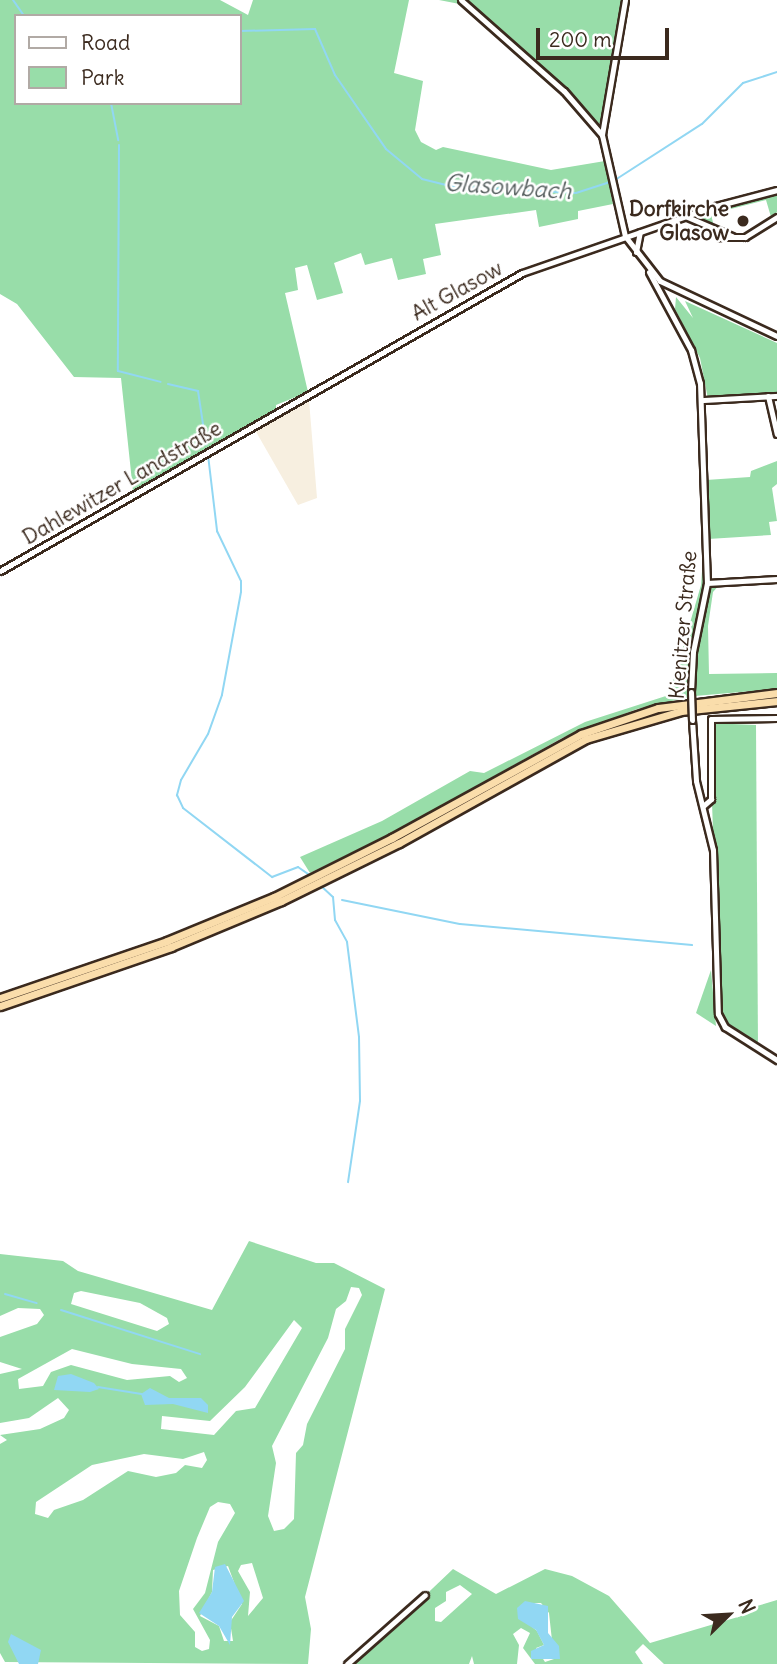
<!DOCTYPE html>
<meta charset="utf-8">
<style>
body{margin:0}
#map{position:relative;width:777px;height:1664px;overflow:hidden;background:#fff;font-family:Delius,sans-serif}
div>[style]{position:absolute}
.built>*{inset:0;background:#f7efe0}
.green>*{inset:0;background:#98dda9}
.water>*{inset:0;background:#91d7f3}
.stream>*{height:2px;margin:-1px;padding:0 1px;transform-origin:1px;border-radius:1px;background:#91d7f3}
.roads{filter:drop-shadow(2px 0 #3b2a1e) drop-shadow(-2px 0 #3b2a1e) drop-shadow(0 2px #3b2a1e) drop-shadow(0 -2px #3b2a1e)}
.minor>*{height:5px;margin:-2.5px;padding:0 2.5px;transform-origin:2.5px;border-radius:2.5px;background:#fff}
.highway>*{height:7px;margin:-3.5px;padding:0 3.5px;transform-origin:3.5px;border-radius:3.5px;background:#faddab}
.bridges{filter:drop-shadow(2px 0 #3b2a1e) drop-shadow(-2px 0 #3b2a1e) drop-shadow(0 2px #3b2a1e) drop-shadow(0 -2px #3b2a1e)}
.minor-bridge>*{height:5px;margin:-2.5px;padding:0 2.5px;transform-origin:2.5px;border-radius:2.5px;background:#fff}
.dots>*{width:19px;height:19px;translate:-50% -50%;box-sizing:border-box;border:4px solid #fff;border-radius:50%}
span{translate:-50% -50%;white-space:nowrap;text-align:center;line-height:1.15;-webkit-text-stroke:5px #fff;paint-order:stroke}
.poi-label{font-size:21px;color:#3b2a1e;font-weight:700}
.right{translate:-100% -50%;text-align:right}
.street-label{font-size:21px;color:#3b2a1e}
.water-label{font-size:23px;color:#555e5e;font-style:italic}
.legend{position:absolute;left:14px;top:14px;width:228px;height:91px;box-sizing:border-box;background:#fff;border:2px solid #b1aaa5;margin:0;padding:9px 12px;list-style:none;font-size:21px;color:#3b2a1e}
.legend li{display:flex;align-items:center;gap:14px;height:35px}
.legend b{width:35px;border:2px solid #b1aaa5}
.north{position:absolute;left:693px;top:1580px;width:70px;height:70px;-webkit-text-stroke:5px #fff;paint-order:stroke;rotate:66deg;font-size:19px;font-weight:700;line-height:28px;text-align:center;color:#3b2a1e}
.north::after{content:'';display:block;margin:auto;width:24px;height:32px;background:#3b2a1e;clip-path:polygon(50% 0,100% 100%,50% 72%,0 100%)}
.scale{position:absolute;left:536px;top:28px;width:133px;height:32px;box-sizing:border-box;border:4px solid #3b2a1e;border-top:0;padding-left:9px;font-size:21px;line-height:24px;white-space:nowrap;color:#3b2a1e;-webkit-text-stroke:5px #fff;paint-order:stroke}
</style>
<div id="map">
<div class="built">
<i style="clip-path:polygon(309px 400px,317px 498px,298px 505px,255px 430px)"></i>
</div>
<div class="green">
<i style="clip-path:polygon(evenodd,0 0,220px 0,248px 15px,253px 0,409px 0,394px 73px,423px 81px,415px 130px,421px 142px,436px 150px,443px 147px,551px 170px,605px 161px,613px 204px,578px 211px,578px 219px,539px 227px,536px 210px,435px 224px,441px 255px,423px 259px,426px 274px,398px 280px,392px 258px,365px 265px,361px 253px,334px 263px,343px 293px,317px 300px,307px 265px,295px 268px,298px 290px,285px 293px,308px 392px,276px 405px,276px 409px,133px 491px,121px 378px,74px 377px,17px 304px,0 294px,0 0,16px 16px,240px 16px,240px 103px,16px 103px,16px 16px)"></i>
<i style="clip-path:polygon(439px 0,624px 0,602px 122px,597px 124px,475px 7px)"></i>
<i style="clip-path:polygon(777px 193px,777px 212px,771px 217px,766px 200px,711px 214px,714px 227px,689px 217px)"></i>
<i style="clip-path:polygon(676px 297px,693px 318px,685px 301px,777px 343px,777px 394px,708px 399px,700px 358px,675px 309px)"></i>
<i style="clip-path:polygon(777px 461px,777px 484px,772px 488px,777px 521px,769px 522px,771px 535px,708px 539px,706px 480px,750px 477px,751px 471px)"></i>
<i style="clip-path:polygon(703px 558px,704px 586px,690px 650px,689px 697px,637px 709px,562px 738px,402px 828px,310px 873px,300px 857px,382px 821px,470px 771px,484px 773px,585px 722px,669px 695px,701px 585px)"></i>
<i style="clip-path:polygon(721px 583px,713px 592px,708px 626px,709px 674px,777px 673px,777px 689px,695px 696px,695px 658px,710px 585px)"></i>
<i style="clip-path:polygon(709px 723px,756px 725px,758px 1048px,726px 1027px,720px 1016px)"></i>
<i style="clip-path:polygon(711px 970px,716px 1026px,696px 1013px)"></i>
<i style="clip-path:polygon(evenodd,249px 1241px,316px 1263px,334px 1263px,385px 1289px,305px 1597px,311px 1629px,308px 1664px,5px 1662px,0 1653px,0 1444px,7px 1440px,0 1435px,40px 1429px,64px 1418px,69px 1410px,58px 1398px,29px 1418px,0 1423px,0 1374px,22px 1369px,0 1362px,0 1337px,37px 1324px,44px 1315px,40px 1309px,18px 1308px,0 1316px,0 1254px,63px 1261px,78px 1271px,212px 1310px,249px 1241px,351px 1287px,359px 1288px,362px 1295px,345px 1329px,345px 1349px,307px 1424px,303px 1445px,296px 1453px,294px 1519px,284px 1529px,274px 1531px,268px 1516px,276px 1463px,272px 1446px,328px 1338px,336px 1309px,346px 1301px,351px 1287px,249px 1241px,81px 1291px,140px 1303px,167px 1318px,169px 1324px,157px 1331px,71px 1304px,74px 1293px,81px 1291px,249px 1241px,294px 1320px,302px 1328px,255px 1408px,236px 1411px,214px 1435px,161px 1429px,162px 1416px,210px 1421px,245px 1387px,294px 1320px,249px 1241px,72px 1349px,132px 1364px,181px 1369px,187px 1378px,179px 1382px,170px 1376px,127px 1380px,71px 1365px,51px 1372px,43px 1386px,19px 1389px,18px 1379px,72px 1349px,249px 1241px,204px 1452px,207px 1460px,202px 1468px,185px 1465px,176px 1473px,156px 1477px,128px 1471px,83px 1500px,54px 1510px,48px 1518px,35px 1514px,36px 1502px,92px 1465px,144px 1454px,183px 1459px,204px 1452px,249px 1241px,218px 1502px,230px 1504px,235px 1513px,218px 1542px,205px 1593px,193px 1609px,210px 1640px,209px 1649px,202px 1651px,195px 1647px,195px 1632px,180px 1615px,179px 1591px,197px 1538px,210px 1507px,218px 1502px,249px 1241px,252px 1563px,263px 1598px,248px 1616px,250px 1592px,238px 1571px,241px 1565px,252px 1563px,249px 1241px,228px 1566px,242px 1604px,230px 1622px,233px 1641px,224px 1641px,219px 1626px,200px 1616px,212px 1592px,213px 1570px,228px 1566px)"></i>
<i style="clip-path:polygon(evenodd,453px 1569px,496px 1594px,545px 1569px,572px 1576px,609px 1596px,650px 1643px,748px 1614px,757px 1606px,777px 1600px,777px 1664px,664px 1664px,643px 1644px,635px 1652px,643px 1664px,535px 1664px,523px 1648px,530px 1633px,521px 1628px,513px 1634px,519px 1645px,517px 1664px,474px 1664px,472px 1656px,469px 1664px,353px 1664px,453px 1569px,460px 1585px,472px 1594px,441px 1622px,435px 1621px,435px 1608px,446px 1601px,446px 1592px,460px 1585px,453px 1569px,533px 1603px,541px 1603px,549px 1613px,554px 1659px,545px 1662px,536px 1648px,544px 1645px,537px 1631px,525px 1621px,533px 1603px)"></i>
</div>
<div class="water">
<i style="clip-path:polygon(71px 1374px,94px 1383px,99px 1389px,90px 1392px,54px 1390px,58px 1376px)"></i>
<i style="clip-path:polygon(150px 1388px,169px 1398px,201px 1398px,208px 1405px,208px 1413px,173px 1404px,145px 1405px,141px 1394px)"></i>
<i style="clip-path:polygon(225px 1564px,244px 1601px,232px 1617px,230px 1645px,219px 1626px,199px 1613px,212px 1592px,215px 1567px)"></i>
<i style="clip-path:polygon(525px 1601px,548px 1606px,548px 1633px,559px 1646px,560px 1659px,531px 1659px,531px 1651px,544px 1645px,536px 1630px,518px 1619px,517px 1608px)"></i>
<i style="clip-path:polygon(11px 1634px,41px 1650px,38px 1664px,19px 1664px,8px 1642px)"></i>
</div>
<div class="stream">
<i style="left:13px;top:0;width:19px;rotate:55deg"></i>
<i style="left:240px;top:31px;width:75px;rotate:-1.5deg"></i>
<i style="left:315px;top:29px;width:50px;rotate:66.5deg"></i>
<i style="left:335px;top:75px;width:90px;rotate:55.4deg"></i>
<i style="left:386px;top:149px;width:47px;rotate:39.8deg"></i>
<i style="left:422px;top:179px;width:30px;rotate:14deg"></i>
<i style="left:451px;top:186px;width:125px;rotate:3.2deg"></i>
<i style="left:576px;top:193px;width:35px;rotate:-18deg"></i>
<i style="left:111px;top:103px;width:38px;rotate:79deg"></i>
<i style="left:119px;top:145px;width:226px;rotate:90.3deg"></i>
<i style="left:118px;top:371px;width:44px;rotate:14.3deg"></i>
<i style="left:615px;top:180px;width:103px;rotate:-32.8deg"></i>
<i style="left:702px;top:124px;width:58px;rotate:-45deg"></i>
<i style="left:743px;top:83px;width:36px;rotate:-18deg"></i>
<i style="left:168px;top:384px;width:31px;rotate:13deg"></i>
<i style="left:198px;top:391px;width:54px;rotate:81.4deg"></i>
<i style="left:208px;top:455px;width:77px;rotate:83.2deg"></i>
<i style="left:217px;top:531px;width:55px;rotate:64.4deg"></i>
<i style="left:241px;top:581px;width:11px;rotate:90deg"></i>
<i style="left:241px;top:592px;width:105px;rotate:100.5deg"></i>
<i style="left:222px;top:695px;width:41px;rotate:109.7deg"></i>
<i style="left:208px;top:734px;width:53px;rotate:120.4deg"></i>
<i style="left:181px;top:780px;width:16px;rotate:105deg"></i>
<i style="left:177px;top:795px;width:14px;rotate:65deg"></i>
<i style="left:183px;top:808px;width:113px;rotate:37.8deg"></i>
<i style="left:272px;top:877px;width:28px;rotate:-21deg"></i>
<i style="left:298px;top:867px;width:16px;rotate:35deg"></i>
<i style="left:320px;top:885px;width:18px;rotate:43deg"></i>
<i style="left:333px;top:897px;width:23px;rotate:85deg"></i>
<i style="left:335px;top:920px;width:25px;rotate:61deg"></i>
<i style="left:347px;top:942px;width:96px;rotate:82.8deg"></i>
<i style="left:359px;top:1037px;width:64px;rotate:89.1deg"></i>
<i style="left:360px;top:1101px;width:82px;rotate:98.4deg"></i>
<i style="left:342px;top:900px;width:120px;rotate:11.5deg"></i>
<i style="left:460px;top:924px;width:233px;rotate:5.2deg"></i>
<i style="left:5px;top:1294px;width:33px;rotate:16deg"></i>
<i style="left:61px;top:1310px;width:146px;rotate:17.6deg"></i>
<i style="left:98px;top:1387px;width:44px;rotate:9.2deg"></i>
</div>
<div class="roads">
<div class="minor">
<i style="left:461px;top:0;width:137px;rotate:41.5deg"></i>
<i style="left:564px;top:91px;width:58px;rotate:49.2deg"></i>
<i style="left:625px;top:0;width:137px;rotate:99.7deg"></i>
<i style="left:602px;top:135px;width:104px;rotate:77.2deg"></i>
<i style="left:625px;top:236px;width:57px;rotate:52.1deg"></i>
<i style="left:660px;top:281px;width:129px;rotate:25.2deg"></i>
<i style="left:685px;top:216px;width:51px;rotate:23.1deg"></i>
<i style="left:712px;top:229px;width:11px;rotate:49deg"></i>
<i style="left:719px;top:237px;width:26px"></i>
<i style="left:745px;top:237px;width:38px;rotate:-32deg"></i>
<i style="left:636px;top:252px;width:20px;rotate:-79deg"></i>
<i style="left:649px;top:272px;width:89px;rotate:61.7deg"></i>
<i style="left:691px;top:350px;width:34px;rotate:75deg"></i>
<i style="left:700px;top:383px;width:200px;rotate:88deg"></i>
<i style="left:707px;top:583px;width:70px;rotate:101.5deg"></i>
<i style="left:693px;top:652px;width:40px;rotate:92.9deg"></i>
<i style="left:768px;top:396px;width:39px;rotate:77deg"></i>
<i style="left:702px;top:400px;width:75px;rotate:-3.1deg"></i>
<i style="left:0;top:571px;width:601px;rotate:-29.72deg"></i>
<i style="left:522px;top:273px;width:205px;rotate:-19.1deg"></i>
<i style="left:716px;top:206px;width:63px;rotate:-14.7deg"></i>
<i style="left:707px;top:583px;width:70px;rotate:-3.3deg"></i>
<i style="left:692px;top:720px;width:61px;rotate:86.2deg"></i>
<i style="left:696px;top:781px;width:71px;rotate:76.2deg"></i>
<i style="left:713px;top:850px;width:164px;rotate:88.3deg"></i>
<i style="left:718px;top:1014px;width:15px;rotate:62deg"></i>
<i style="left:725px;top:1027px;width:62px;rotate:32.4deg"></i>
<i style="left:703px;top:806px;width:11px;rotate:-41deg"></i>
<i style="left:711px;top:799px;width:80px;rotate:-90deg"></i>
<i style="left:711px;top:719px;width:66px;rotate:-0.9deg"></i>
<i style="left:347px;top:1664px;width:104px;rotate:-41.5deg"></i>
</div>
<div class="highway">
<i style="left:0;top:998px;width:176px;rotate:-18.8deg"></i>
<i style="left:167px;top:941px;width:116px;rotate:-22.4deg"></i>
<i style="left:274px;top:897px;width:132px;rotate:-26.6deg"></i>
<i style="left:392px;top:838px;width:216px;rotate:-28.8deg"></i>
<i style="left:581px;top:734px;width:81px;rotate:-18.7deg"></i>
<i style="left:658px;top:708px;width:120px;rotate:-7.2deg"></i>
<i style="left:0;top:1006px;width:181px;rotate:-19deg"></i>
<i style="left:171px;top:947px;width:119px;rotate:-22.7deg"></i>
<i style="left:281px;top:901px;width:131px;rotate:-26.2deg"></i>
<i style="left:399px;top:843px;width:214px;rotate:-29.1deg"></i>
<i style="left:586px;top:739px;width:99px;rotate:-16.4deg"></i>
<i style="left:681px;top:711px;width:97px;rotate:-5.9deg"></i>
</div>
</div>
<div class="bridges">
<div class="minor-bridge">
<i style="left:691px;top:692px;width:28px;rotate:88deg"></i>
</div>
</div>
<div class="dots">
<i style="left:743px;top:221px;background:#3b2a1e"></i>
</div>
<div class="poi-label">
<span class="right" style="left:729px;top:221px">Dorfkirche<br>Glasow</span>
</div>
<div class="street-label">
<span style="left:457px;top:291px;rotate:-29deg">Alt Glasow</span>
<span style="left:122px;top:483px;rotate:-30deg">Dahlewitzer Landstraße</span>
<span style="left:683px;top:625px;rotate:-85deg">Kienitzer Straße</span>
</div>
<div class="water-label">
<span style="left:508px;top:187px;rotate:4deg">Glasowbach</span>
</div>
<ul class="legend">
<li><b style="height:9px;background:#fff"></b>Road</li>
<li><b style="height:19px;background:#98dda9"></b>Park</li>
</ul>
<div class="north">N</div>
<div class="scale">200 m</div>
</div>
